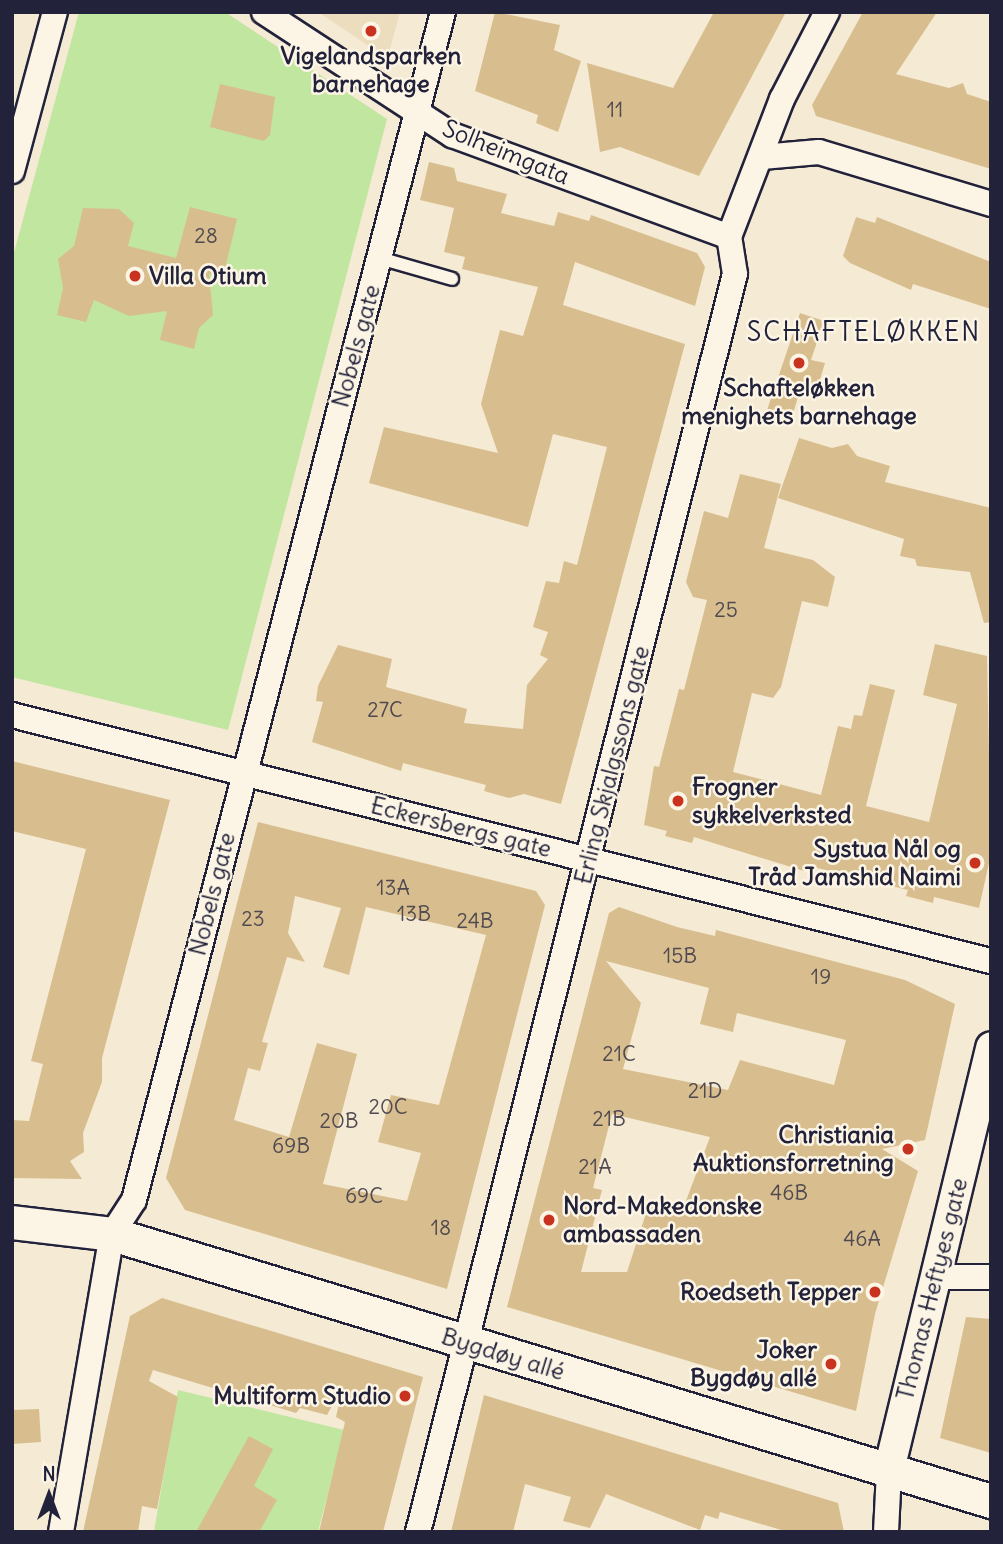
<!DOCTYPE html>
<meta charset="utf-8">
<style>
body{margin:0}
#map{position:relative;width:1003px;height:1544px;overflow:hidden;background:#f5ead4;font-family:Delius,sans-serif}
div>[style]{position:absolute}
.built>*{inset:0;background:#ecddbf}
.green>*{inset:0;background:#c0e6a0}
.building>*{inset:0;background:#d8be8e}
.roads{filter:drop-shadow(2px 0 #22223b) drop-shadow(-2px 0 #22223b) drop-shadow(0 2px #22223b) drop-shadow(0 -2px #22223b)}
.service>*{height:12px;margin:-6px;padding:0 6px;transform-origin:6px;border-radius:6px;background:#fcf5e5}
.minor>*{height:24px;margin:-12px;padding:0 12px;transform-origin:12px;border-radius:12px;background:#fcf5e5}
.tertiary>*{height:30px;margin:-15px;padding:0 15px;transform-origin:15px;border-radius:15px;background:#fcf5e5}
.secondary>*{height:33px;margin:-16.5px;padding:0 16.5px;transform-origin:16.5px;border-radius:16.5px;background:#fcf5e5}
.dots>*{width:19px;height:19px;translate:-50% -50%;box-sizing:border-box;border:4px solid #fcf5e5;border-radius:50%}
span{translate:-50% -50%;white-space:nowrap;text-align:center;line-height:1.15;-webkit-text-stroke:5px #fcf5e5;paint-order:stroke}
.number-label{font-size:21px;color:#504950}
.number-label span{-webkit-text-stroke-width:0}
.poi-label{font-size:24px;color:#22223b;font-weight:700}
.left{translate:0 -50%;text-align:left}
.right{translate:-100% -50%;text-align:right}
.street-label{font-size:24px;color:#22223b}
.neighbourhood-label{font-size:26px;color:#22223b;letter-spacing:2px}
.frame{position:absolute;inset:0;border:14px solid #22223b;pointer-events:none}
.north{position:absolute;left:14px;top:1460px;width:70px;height:70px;-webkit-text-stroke:5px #fcf5e5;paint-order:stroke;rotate:0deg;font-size:19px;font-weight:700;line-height:28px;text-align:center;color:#22223b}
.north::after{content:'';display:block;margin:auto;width:24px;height:32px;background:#22223b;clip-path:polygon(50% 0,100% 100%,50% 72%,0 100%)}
</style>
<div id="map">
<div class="built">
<i style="clip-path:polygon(318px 12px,400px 12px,390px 49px,381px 54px)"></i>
</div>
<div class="green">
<i style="clip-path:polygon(79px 12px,225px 12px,387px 119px,228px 730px,12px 677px,12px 260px)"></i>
<i style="clip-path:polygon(178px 1390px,344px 1430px,318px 1532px,154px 1532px)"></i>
</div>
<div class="building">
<i style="clip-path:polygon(495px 12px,560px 25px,554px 50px,581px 61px,558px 132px,536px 123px,538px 115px,475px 91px)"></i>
<i style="clip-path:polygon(714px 12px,786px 12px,699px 176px,620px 147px,600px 152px,587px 63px,673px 88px)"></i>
<i style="clip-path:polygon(863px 12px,937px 12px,896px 74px,949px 88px,963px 83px,967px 94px,991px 102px,991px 169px,816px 116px,812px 105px)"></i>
<i style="clip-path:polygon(220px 84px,275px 97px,270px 135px,264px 141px,210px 127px)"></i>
<i style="clip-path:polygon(429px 162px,454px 168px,457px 181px,507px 194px,501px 213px,554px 226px,558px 212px,589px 221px,591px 215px,697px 253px,705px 267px,695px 306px,575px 262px,563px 305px,685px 344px,561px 804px,524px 794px,509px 798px,484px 791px,486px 785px,403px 763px,401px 771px,312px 742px,323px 702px,316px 701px,318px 686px,338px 645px,392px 659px,386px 687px,467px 709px,464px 723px,523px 729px,527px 685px,548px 659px,540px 655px,548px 632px,533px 627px,546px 581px,559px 583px,564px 561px,577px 565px,607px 447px,553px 434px,528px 527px,369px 483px,384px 427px,498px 453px,481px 404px,500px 330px,523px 336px,538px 287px,462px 269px,465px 257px,444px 252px,454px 208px,420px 200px)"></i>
<i style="clip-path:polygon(190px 207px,237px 219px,223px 277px,209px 274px,213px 315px,199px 328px,194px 349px,160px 340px,167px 311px,129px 316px,94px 300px,86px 322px,57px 315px,63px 288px,58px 259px,74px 246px,83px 208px,119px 209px,134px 223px,128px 246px,176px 258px)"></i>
<i style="clip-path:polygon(856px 217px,875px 223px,877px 217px,991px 262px,991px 309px,913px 284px,911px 290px,850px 263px,843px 256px)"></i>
<i style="clip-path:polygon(800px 313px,824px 321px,811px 360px,825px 363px,816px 393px,801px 387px,789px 427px,764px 419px)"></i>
<i style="clip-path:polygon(799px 438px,832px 448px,848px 444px,857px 456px,890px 466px,885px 482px,991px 508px,991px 622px,984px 623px,970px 572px,917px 566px,915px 559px,900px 556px,904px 539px,778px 498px)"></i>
<i style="clip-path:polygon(740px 474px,781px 484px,764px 548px,813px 560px,835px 577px,828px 607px,802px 601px,781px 687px,773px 698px,752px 693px,733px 772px,821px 795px,838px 726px,851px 729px,854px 715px,862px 716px,870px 684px,895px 690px,866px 806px,929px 822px,957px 704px,923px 695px,935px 644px,987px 656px,991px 854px,979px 908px,934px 897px,933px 903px,906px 896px,908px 890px,805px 865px,804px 871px,694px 837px,692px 843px,665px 836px,667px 831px,644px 825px,654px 766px,659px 767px,679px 689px,684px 690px,707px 600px,693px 597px,686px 582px,704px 511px,728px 518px)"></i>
<i style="clip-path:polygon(12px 761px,170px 800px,102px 1058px,102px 1082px,83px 1133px,84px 1152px,70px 1161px,82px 1179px,12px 1178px,12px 1120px,29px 1121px,43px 1064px,31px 1061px,86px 849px,12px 831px)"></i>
<i style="clip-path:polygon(evenodd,258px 822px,536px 891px,545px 905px,447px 1289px,185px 1210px,166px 1178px,258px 822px,295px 896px,341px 908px,323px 967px,349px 975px,366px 907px,486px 935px,439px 1105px,391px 1095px,378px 1142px,421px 1153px,407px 1201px,323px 1184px,357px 1054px,317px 1043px,289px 1137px,234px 1120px,248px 1068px,260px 1071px,268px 1043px,262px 1042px,287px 957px,305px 962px,288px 933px,295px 896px)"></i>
<i style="clip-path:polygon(evenodd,619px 907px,677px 927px,715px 936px,716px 930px,905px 980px,955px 1004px,925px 1140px,882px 1149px,918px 1171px,875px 1314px,856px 1411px,507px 1307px,609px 913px,619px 907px,606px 961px,709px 988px,700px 1024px,733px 1032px,737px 1013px,846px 1040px,834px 1085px,740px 1060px,728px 1090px,623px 1069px,641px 1003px,606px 961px,619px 907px,612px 1114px,710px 1137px,681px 1214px,649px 1204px,627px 1272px,581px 1272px,602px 1190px,593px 1188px,612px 1114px)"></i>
<i style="clip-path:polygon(162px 1298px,423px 1377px,383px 1532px,319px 1532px,345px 1422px,336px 1417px,343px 1386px,327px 1415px,300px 1408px,296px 1413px,153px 1370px,149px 1381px,178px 1397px,157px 1509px,142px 1506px,138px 1532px,83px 1532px,130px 1316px)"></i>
<i style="clip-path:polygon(966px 1317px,991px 1319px,991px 1453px,940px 1438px)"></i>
<i style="clip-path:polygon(484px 1395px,838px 1503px,844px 1532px,788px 1532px,720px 1512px,718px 1519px,705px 1515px,700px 1530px,606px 1494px,590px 1528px,563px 1521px,571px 1497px,525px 1484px,513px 1532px,451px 1532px)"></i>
<i style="clip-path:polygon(39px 1409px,41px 1442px,12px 1444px,12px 1410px)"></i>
<i style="clip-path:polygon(249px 1436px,273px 1449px,254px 1486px,277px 1500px,259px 1532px,196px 1532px)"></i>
</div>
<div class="roads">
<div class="service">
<i style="left:379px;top:258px;width:76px;rotate:16deg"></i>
</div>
<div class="minor">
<i style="left:264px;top:12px;width:225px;rotate:33.2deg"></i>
<i style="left:452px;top:135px;width:295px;rotate:20.2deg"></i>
<i style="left:762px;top:157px;width:57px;rotate:-5deg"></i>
<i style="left:819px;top:152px;width:180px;rotate:16.8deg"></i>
<i style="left:12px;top:171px;width:165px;rotate:-74.9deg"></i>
<i style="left:12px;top:715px;width:1009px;rotate:14.11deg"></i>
<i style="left:936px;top:1277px;width:55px"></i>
<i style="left:61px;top:1532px;width:302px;rotate:-80.3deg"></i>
<i style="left:112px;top:1234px;width:40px;rotate:-57.1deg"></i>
<i style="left:134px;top:1200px;width:1228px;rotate:-75.42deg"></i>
<i style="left:418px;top:1532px;width:1297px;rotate:-75.86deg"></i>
<i style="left:735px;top:274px;width:37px;rotate:-99deg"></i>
<i style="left:729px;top:237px;width:148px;rotate:-69deg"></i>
<i style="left:782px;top:99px;width:98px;rotate:-62.7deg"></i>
<i style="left:886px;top:1532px;width:62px;rotate:-87.2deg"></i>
</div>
<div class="tertiary">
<i style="left:889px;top:1470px;width:435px;rotate:-76.4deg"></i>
</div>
<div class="secondary">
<i style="left:12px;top:1222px;width:101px;rotate:6.8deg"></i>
<i style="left:112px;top:1234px;width:919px;rotate:16.9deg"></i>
</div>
</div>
<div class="dots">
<i style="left:371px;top:31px;background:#c8321e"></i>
<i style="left:135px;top:276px;background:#c8321e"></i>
<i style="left:799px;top:363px;background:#c8321e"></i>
<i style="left:678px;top:801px;background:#c8321e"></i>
<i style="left:975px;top:863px;background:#c8321e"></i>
<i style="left:908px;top:1149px;background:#c8321e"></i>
<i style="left:549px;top:1220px;background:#c8321e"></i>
<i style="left:875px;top:1292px;background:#c8321e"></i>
<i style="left:831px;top:1364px;background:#c8321e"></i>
<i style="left:405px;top:1396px;background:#c8321e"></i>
</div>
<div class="number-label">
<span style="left:615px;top:110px">11</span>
<span style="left:206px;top:236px">28</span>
<span style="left:726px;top:610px">25</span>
<span style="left:385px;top:710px">27C</span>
<span style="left:393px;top:888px">13A</span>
<span style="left:414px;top:914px">13B</span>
<span style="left:253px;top:919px">23</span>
<span style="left:475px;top:921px">24B</span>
<span style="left:680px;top:956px">15B</span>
<span style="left:821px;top:977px">19</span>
<span style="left:619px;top:1054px">21C</span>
<span style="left:705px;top:1091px">21D</span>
<span style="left:388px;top:1107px">20C</span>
<span style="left:609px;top:1119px">21B</span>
<span style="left:339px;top:1121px">20B</span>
<span style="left:291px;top:1146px">69B</span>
<span style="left:595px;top:1167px">21A</span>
<span style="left:789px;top:1193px">46B</span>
<span style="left:364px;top:1196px">69C</span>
<span style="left:441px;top:1228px">18</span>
<span style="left:862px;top:1239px">46A</span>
</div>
<div class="poi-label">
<span style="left:371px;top:70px">Vigelandsparken<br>barnehage</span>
<span class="left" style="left:149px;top:276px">Villa Otium</span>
<span style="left:799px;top:402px">Schafteløkken<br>menighets barnehage</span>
<span class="left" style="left:692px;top:801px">Frogner<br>sykkelverksted</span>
<span class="right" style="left:961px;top:863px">Systua Nål og<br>Tråd Jamshid Naimi</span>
<span class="right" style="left:894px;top:1149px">Christiania<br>Auktionsforretning</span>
<span class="left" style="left:563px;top:1220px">Nord-Makedonske<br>ambassaden</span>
<span class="right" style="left:861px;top:1292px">Roedseth Tepper</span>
<span class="right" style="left:817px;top:1364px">Joker<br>Bygdøy allé</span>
<span class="right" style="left:391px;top:1396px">Multiform Studio</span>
</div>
<div class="street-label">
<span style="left:506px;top:152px;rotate:22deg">Solheimgata</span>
<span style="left:356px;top:346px;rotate:-75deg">Nobels gate</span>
<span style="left:612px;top:765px;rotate:-76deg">Erling Skjalgssons gate</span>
<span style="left:461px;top:827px;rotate:14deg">Eckersbergs gate</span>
<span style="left:212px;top:894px;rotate:-76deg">Nobels gate</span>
<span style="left:932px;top:1289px;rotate:-76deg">Thomas Heftyes gate</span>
<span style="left:503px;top:1354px;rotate:17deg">Bygdøy allé</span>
</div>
<div class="neighbourhood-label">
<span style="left:864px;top:332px">SCHAFTELØKKEN</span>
</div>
<div class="frame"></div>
<div class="north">N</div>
</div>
